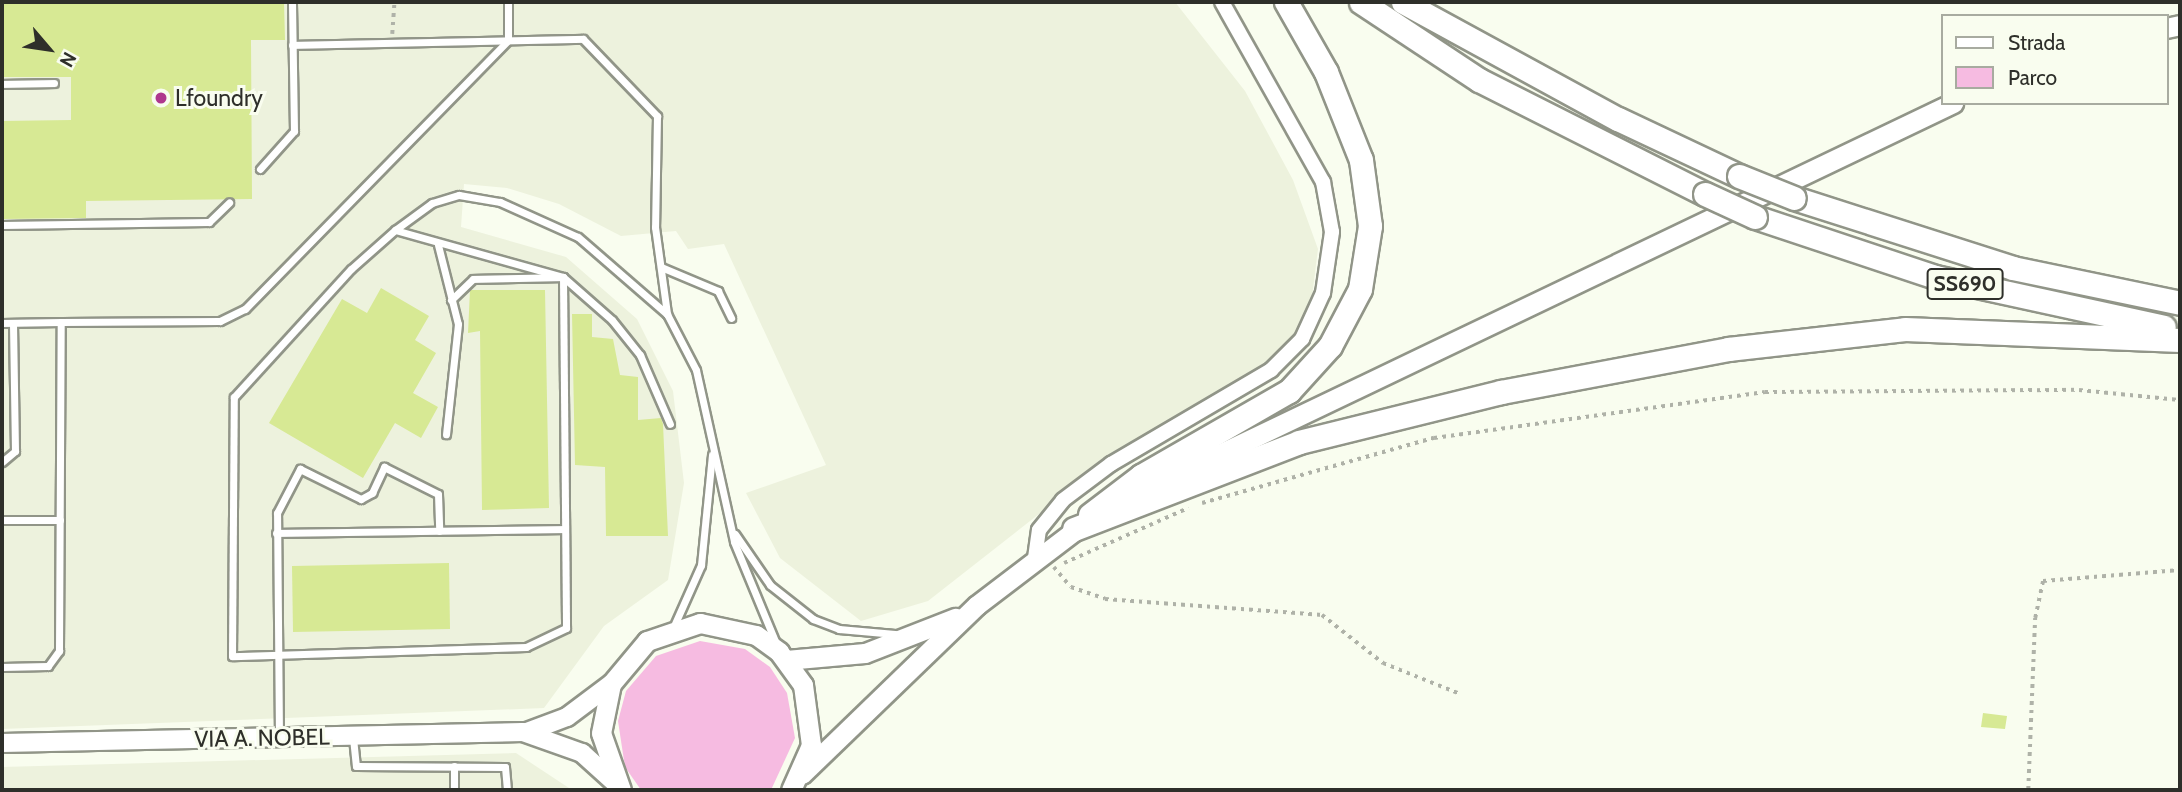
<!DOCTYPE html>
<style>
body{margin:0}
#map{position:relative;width:2182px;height:792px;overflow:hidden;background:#f9fdef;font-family:Cabin,sans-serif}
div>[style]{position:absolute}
.built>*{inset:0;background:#edf2dd}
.green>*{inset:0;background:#f6bbe1}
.building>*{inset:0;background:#d7e994}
.path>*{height:3.5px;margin-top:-1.75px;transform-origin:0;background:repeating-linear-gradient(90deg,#afb2a8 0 3.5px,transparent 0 8.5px)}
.roads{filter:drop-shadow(2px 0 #919588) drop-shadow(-2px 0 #919588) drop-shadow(0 2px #919588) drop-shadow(0 -2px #919588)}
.service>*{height:7px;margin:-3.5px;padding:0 3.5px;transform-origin:3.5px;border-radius:3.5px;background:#fff}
.minor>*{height:14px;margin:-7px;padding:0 7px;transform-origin:7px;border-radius:7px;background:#fff}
.tertiary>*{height:18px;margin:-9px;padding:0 9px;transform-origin:9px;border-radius:9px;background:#fff}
.secondary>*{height:19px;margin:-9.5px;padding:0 9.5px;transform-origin:9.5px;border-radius:9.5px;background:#fff}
.trunk>*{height:23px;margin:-11.5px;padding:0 11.5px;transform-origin:11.5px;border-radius:11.5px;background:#fff}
.bridges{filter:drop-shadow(2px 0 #919588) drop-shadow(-2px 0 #919588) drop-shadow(0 2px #919588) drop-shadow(0 -2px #919588)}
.trunk-bridge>*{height:23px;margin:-11.5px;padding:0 11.5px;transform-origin:11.5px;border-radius:11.5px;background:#fff}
.dots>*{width:19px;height:19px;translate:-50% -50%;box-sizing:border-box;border:4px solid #f9fdef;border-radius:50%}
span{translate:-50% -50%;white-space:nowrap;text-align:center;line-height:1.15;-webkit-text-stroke:6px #f9fdef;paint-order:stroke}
.shield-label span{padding:2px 5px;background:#f9fdef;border:2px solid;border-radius:5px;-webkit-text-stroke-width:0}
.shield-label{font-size:21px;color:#2e2f2a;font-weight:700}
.poi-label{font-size:23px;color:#2e2f2a}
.left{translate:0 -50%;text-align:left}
.street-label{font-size:23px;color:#2e2f2a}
.frame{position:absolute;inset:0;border:4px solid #2e2f2a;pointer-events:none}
.legend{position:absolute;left:1941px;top:14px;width:228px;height:91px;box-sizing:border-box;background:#f9fdef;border:2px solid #a8aba0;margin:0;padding:9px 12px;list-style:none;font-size:21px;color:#2e2f2a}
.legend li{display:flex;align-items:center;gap:14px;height:35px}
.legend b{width:35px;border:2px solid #a8aba0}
.north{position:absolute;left:14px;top:14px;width:70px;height:70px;-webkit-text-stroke:5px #f9fdef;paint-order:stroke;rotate:119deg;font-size:19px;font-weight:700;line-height:28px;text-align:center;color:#2e2f2a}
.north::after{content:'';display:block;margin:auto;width:24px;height:32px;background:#2e2f2a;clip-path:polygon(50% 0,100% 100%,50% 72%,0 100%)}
</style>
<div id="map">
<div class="built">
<i style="clip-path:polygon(2px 2px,1175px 2px,1245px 91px,1293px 180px,1318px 249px,1309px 321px,1265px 374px,1067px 492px,928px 601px,861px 621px,780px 558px,746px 493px,826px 465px,724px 244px,688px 249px,676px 231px,621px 236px,559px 204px,507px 188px,464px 184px,461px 227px,566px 257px,637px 319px,673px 391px,684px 483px,668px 580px,604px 626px,544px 708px,2px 729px)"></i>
<i style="clip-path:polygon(516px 753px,572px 790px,2px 790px,2px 767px)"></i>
</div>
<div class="green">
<i style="clip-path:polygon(700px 641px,745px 649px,770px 667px,787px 693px,795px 738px,771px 790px,641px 790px,625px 767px,618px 721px,626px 691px,656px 656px)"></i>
</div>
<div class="building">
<i style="clip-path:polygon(2px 2px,284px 2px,285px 40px,251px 40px,252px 199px,86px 201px,86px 218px,2px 219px,2px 121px,71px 120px,71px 77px,2px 77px)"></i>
<i style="clip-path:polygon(381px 288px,429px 316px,415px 340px,436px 353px,413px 393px,438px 407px,421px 438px,395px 423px,363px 478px,269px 423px,342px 299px,367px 313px)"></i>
<i style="clip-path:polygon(470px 290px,545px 290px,549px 508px,482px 510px,480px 331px,468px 333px)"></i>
<i style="clip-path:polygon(572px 314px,592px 314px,592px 337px,613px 339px,620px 375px,638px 377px,638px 420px,661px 418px,663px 424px,668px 536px,606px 536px,605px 467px,575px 465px)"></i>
<i style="clip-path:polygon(449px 563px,450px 629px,293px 632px,292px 566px)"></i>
<i style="clip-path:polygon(1983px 713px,2007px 716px,2005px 729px,1981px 727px)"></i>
</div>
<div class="path">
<i style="left:392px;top:34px;width:32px;rotate:-86deg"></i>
<i style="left:1202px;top:503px;width:241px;rotate:-15.7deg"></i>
<i style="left:1434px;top:438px;width:334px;rotate:-7.9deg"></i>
<i style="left:1765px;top:392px;width:314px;rotate:-0.4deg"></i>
<i style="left:2079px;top:390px;width:101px;rotate:5.7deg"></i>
<i style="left:1064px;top:563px;width:136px;rotate:-23.9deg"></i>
<i style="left:1054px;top:567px;width:26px;rotate:50deg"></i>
<i style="left:1071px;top:587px;width:36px;rotate:19deg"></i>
<i style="left:1105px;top:599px;width:218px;rotate:4.2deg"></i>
<i style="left:1322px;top:615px;width:78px;rotate:38.2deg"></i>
<i style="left:1383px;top:663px;width:81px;rotate:21.8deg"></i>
<i style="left:2028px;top:790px;width:172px;rotate:-87.7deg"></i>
<i style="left:2035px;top:618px;width:38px;rotate:-78deg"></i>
<i style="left:2043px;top:581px;width:137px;rotate:-4.6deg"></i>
</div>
<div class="roads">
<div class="service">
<i style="left:292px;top:45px;width:291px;rotate:-1.2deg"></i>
<i style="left:583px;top:39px;width:107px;rotate:46.1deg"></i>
<i style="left:657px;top:116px;width:111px;rotate:91deg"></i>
<i style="left:655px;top:227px;width:88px;rotate:82.1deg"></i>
<i style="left:667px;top:314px;width:63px;rotate:62.6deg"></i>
<i style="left:696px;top:370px;width:176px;rotate:77.5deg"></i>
<i style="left:734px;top:542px;width:107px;rotate:67.5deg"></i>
<i style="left:2px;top:84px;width:52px;rotate:-1.1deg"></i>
<i style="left:260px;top:169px;width:51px;rotate:-48.2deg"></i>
<i style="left:294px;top:131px;width:129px;rotate:-90.9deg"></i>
<i style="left:2px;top:225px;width:207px;rotate:-0.8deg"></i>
<i style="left:209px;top:222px;width:28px;rotate:-44deg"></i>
<i style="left:395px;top:230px;width:174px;rotate:15.6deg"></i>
<i style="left:563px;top:277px;width:65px;rotate:41.3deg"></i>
<i style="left:612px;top:320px;width:45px;rotate:51.3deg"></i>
<i style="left:640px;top:355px;width:75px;rotate:66.5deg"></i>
<i style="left:438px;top:245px;width:81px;rotate:75.8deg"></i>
<i style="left:458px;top:324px;width:111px;rotate:96.2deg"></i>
<i style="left:661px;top:267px;width:62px;rotate:22.8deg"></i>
<i style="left:718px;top:291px;width:30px;rotate:64deg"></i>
<i style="left:451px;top:300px;width:30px;rotate:-44deg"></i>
<i style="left:473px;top:279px;width:90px;rotate:-1.3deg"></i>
<i style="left:563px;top:277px;width:351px;rotate:89.5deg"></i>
<i style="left:566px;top:628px;width:44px;rotate:154.6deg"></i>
<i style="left:526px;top:647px;width:294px;rotate:178.2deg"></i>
<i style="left:232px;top:656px;width:259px;rotate:-89.6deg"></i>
<i style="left:234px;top:397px;width:173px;rotate:-47.6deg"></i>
<i style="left:351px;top:269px;width:59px;rotate:-41.6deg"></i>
<i style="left:395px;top:230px;width:46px;rotate:-36.1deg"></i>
<i style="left:432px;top:203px;width:28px;rotate:-17deg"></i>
<i style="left:459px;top:195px;width:42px;rotate:9.7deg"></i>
<i style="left:500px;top:202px;width:85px;rotate:24.2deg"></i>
<i style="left:578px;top:237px;width:118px;rotate:40.9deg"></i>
<i style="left:2px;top:323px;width:59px;rotate:-1deg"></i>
<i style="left:2px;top:462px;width:17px;rotate:-40deg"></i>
<i style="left:15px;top:451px;width:128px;rotate:-90.9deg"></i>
<i style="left:2px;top:520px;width:58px"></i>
<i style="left:276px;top:533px;width:289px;rotate:-0.8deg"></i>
<i style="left:735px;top:534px;width:62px;rotate:55.5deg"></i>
<i style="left:770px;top:585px;width:55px;rotate:38.3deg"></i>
<i style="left:813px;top:619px;width:28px;rotate:21deg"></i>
<i style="left:839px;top:629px;width:56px;rotate:5.1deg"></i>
<i style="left:673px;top:628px;width:69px;rotate:-66deg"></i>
<i style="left:701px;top:565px;width:111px;rotate:-84.3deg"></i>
<i style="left:2px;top:667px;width:46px;rotate:-1.2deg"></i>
<i style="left:48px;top:666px;width:19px;rotate:-54deg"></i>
<i style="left:59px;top:651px;width:329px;rotate:-89.7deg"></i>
<i style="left:61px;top:322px;width:159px;rotate:-0.4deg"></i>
<i style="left:220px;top:321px;width:28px;rotate:-26deg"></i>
<i style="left:245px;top:309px;width:376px;rotate:-45.6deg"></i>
<i style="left:508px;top:40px;width:38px;rotate:-90deg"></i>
<i style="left:279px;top:736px;width:223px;rotate:-90.5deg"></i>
<i style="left:277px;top:513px;width:50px;rotate:-62.4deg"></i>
<i style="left:300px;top:469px;width:68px;rotate:26.2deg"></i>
<i style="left:361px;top:499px;width:13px;rotate:-29deg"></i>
<i style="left:372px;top:493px;width:29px;rotate:-65deg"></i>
<i style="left:384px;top:467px;width:60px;rotate:26.6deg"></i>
<i style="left:438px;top:494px;width:37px;rotate:88deg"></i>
<i style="left:353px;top:738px;width:28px;rotate:84deg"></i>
<i style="left:356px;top:766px;width:149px;rotate:0.4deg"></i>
<i style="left:505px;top:767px;width:23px;rotate:85deg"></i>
<i style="left:454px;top:790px;width:24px;rotate:-90deg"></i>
</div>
<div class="minor">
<i style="left:1035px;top:558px;width:28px;rotate:-82deg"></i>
<i style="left:1039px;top:530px;width:38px;rotate:-51deg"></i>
<i style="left:1063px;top:500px;width:60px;rotate:-36.9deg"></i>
<i style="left:1111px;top:464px;width:186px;rotate:-30.4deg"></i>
<i style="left:1271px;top:370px;width:44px;rotate:-45deg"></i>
<i style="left:1302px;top:339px;width:51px;rotate:-65.5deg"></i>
<i style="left:1323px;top:293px;width:62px;rotate:-81.6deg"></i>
<i style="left:1332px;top:232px;width:51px;rotate:-100.2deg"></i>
<i style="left:1323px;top:182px;width:206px;rotate:-119.3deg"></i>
</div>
<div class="tertiary">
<i style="left:527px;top:732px;width:43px;rotate:-20.6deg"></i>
<i style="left:567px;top:717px;width:55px;rotate:-36.9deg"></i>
<i style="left:2px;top:743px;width:521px;rotate:-1.21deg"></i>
<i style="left:523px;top:732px;width:63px;rotate:19.6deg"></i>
<i style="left:582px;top:753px;width:43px;rotate:42.2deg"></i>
</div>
<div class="secondary">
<i style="left:2166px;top:28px;width:14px;rotate:-12deg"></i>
<i style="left:1117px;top:503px;width:927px;rotate:-25.57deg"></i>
<i style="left:786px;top:660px;width:79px;rotate:-5.1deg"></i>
<i style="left:865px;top:653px;width:97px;rotate:-21.3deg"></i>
<i style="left:802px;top:774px;width:243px;rotate:-44deg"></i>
<i style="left:977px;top:605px;width:137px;rotate:-37.3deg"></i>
<i style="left:621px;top:790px;width:60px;rotate:-109.3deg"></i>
<i style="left:601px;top:733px;width:50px;rotate:-78.5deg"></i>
<i style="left:611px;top:684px;width:56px;rotate:-50.1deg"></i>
<i style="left:647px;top:641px;width:56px;rotate:-18.8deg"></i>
<i style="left:700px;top:623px;width:57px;rotate:12.1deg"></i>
<i style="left:756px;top:635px;width:29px;rotate:36deg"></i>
<i style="left:779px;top:652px;width:41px;rotate:54deg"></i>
<i style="left:803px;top:685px;width:61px;rotate:82.4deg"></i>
<i style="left:811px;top:745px;width:49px;rotate:114deg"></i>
</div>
<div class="trunk">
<i style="left:1361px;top:2px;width:141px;rotate:33.5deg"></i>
<i style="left:1479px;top:80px;width:253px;rotate:26.8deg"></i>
<i style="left:1403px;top:2px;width:245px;rotate:28.6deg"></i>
<i style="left:1618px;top:119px;width:134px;rotate:25.2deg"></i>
<i style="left:1794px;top:198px;width:230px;rotate:17.7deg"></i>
<i style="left:2013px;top:268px;width:171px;rotate:11.8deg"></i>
<i style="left:1755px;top:217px;width:190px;rotate:18.4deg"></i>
<i style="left:1935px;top:277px;width:234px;rotate:12.3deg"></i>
<i style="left:1090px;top:515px;width:64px;rotate:-37.4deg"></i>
<i style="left:1141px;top:476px;width:171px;rotate:-29.9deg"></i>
<i style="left:1289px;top:391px;width:61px;rotate:-47.7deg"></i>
<i style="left:1330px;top:346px;width:64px;rotate:-62.2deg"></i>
<i style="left:1360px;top:289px;width:64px;rotate:-81deg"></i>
<i style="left:1370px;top:226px;width:67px;rotate:-97.8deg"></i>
<i style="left:1361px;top:160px;width:95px;rotate:-111.7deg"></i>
<i style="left:1326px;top:72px;width:81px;rotate:-119.7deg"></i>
<i style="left:1074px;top:529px;width:241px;rotate:-21.1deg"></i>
<i style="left:1299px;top:442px;width:208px;rotate:-13.9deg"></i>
<i style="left:1501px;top:392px;width:231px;rotate:-10.7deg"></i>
<i style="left:1728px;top:349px;width:178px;rotate:-6.4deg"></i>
<i style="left:1905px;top:329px;width:275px;rotate:2.3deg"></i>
</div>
</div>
<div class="bridges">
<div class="trunk-bridge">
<i style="left:1739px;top:176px;width:59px;rotate:21.8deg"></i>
<i style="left:1705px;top:194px;width:55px;rotate:24.7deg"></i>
</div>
</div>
<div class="dots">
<i style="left:161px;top:98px;background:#af388e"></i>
</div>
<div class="shield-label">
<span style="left:1965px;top:284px">SS690</span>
</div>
<div class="poi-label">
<span class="left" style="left:175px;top:98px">Lfoundry</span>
</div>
<div class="street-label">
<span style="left:262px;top:738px;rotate:-1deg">VIA A. NOBEL</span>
</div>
<div class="frame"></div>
<ul class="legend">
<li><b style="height:9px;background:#fff"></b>Strada</li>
<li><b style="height:19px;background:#f6bbe1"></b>Parco</li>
</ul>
<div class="north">N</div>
</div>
